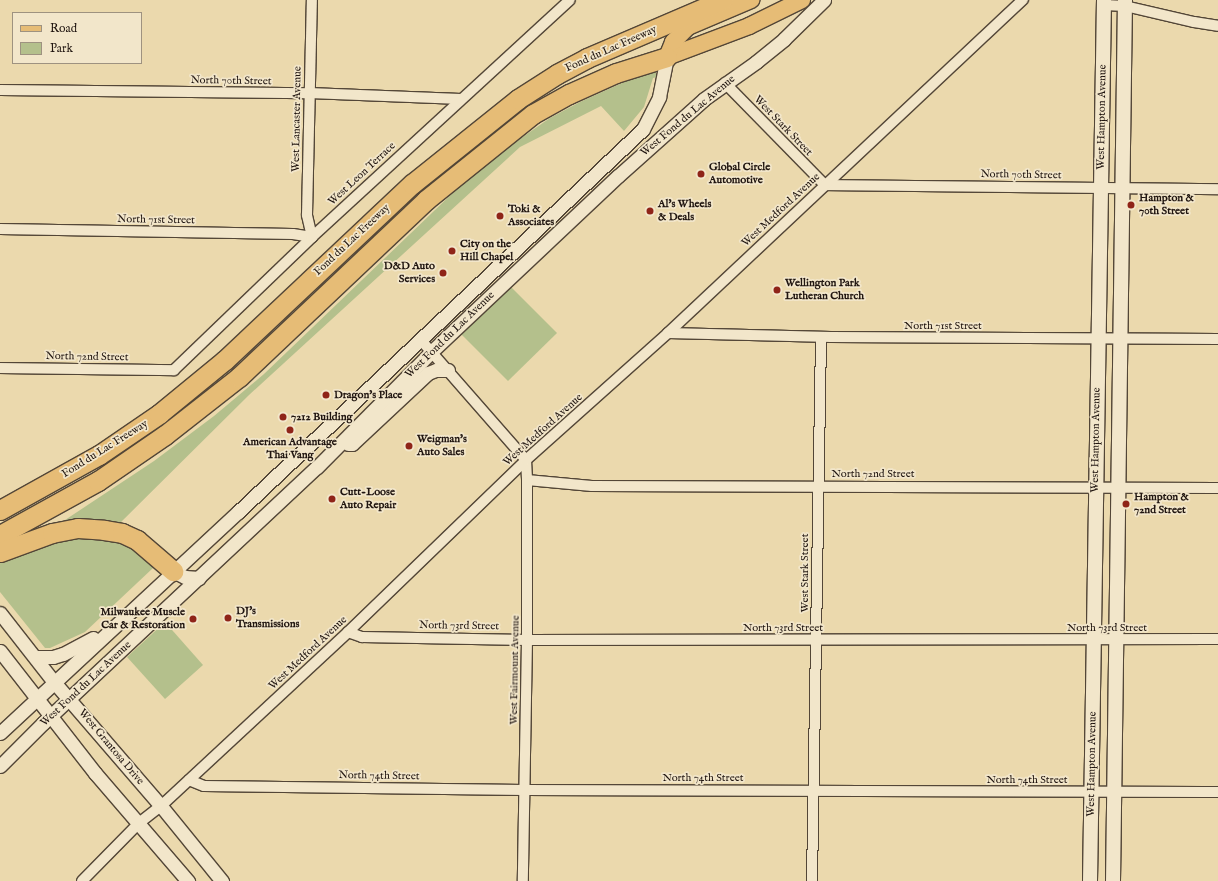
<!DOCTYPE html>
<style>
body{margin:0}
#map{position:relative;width:1218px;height:881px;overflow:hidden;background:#ebd9ad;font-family:"IM FELL English",serif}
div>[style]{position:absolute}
.green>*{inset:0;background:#b4c08c}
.roads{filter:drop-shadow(1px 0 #534637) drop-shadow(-1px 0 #534637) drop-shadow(0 1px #534637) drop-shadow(0 -1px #534637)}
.minor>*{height:10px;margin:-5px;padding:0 5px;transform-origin:5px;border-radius:5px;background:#f2e6ca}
.tertiary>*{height:13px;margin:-6.5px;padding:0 6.5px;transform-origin:6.5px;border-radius:6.5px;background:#f2e6ca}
.secondary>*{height:14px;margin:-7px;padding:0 7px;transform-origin:7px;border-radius:7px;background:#f2e6ca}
.primary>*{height:16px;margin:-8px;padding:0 8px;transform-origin:8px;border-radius:8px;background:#e6bc76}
.motorway>*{height:19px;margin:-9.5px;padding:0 9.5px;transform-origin:9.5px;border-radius:9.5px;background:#e6bc76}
.dots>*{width:11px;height:11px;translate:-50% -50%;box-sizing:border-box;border:2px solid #f2e6ca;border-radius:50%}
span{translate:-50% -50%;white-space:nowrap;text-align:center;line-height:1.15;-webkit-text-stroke:3.5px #f2e6ca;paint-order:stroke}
.street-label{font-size:11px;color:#201510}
.poi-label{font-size:11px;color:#201510;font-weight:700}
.left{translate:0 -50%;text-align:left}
.right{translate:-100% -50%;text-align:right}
.legend{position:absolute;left:12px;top:12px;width:130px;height:52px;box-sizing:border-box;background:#f2e6ca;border:1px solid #9e9280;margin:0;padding:5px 7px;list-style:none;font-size:12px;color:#201510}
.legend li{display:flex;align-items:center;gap:8px;height:20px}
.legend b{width:20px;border:1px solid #9e9280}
</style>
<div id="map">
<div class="green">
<i style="clip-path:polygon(655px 68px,657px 77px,653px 78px,644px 107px,624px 131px,601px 106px,520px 147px,249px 395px,116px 527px,59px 524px,154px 461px,214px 416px,264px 374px,459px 187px,514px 143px,550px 118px,580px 102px)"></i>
<i style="clip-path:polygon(510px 286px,557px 333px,508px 381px,459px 332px)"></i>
<i style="clip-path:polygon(66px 536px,116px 537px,150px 557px,153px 568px,85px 632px,50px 648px,45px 648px,0 592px,0 563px,36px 546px)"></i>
<i style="clip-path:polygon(165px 622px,203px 665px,165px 699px,127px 657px)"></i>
</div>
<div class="roads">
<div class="minor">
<i style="left:1104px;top:5px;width:21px;rotate:3deg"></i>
<i style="left:1125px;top:6px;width:71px;rotate:13.1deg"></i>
<i style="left:1194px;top:22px;width:24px;rotate:9deg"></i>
<i style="left:725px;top:83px;width:143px;rotate:45.6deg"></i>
<i style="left:825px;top:185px;width:393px;rotate:0.6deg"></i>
<i style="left:0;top:90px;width:309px;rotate:0.6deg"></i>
<i style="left:309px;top:93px;width:152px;rotate:2.3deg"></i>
<i style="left:0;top:229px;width:293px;rotate:1deg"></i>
<i style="left:293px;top:234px;width:19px;rotate:9deg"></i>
<i style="left:312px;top:237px;width:23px;rotate:-103deg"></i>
<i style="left:307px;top:215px;width:215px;rotate:-88.7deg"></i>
<i style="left:668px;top:333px;width:163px;rotate:1.4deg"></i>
<i style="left:831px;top:337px;width:387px;rotate:0.3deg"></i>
<i style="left:420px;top:339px;width:161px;rotate:48.8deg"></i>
<i style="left:526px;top:460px;width:20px;rotate:87deg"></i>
<i style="left:527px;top:480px;width:160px;rotate:90deg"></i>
<i style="left:527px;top:640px;width:241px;rotate:91deg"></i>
<i style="left:0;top:368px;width:174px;rotate:0.7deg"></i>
<i style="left:174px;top:370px;width:192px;rotate:-43.9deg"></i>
<i style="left:312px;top:237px;width:350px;rotate:-42.6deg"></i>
<i style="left:527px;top:480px;width:65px;rotate:5.3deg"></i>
<i style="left:592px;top:486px;width:626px;rotate:0.18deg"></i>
<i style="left:348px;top:632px;width:15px;rotate:20deg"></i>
<i style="left:362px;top:637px;width:165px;rotate:1deg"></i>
<i style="left:527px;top:640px;width:691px;rotate:-0.08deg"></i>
<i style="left:189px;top:780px;width:16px;rotate:22deg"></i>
<i style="left:204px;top:786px;width:320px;rotate:0.7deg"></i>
<i style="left:524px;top:790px;width:694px;rotate:0.17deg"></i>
<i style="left:82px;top:881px;width:81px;rotate:-45.5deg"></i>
<i style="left:139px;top:823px;width:28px;rotate:-38deg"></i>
<i style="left:161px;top:806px;width:255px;rotate:-42.9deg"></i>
<i style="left:348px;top:632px;width:248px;rotate:-44deg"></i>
<i style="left:526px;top:460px;width:191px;rotate:-41.8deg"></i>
<i style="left:668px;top:333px;width:487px;rotate:-43.2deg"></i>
<i style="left:812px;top:881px;width:544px;rotate:-89.05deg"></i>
</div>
<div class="tertiary">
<i style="left:348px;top:444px;width:4px"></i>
<i style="left:352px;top:444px;width:104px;rotate:-43.1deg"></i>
<i style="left:428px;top:373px;width:9px;rotate:-21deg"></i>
<i style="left:436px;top:370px;width:12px"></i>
<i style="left:173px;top:571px;width:13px;rotate:27deg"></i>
<i style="left:185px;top:577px;width:14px;rotate:4deg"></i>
<i style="left:0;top:613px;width:88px;rotate:52deg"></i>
<i style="left:54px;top:682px;width:164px;rotate:49.2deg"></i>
<i style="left:161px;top:806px;width:97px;rotate:50.9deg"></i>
<i style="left:0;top:651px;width:155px;rotate:52.1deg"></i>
<i style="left:95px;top:773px;width:143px;rotate:49.3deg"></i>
<i style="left:36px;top:657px;width:17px"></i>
<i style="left:53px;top:657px;width:10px;rotate:-17deg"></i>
<i style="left:63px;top:654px;width:34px;rotate:-28deg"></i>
<i style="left:0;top:733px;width:325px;rotate:-42.9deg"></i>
<i style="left:238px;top:512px;width:557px;rotate:-43.4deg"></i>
<i style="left:643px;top:129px;width:36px;rotate:-63deg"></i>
<i style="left:659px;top:97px;width:41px;rotate:-78.7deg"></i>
<i style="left:0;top:766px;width:61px;rotate:-45deg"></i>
<i style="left:43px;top:723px;width:375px;rotate:-43.1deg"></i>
<i style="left:317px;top:467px;width:163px;rotate:-45.2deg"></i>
<i style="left:432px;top:351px;width:255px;rotate:-43.3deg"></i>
<i style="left:618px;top:176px;width:115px;rotate:-41.8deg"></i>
<i style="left:704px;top:99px;width:64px;rotate:-35.4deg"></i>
<i style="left:756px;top:62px;width:36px;rotate:-39deg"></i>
<i style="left:784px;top:39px;width:56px;rotate:-44.3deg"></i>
</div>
<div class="secondary">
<i style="left:1090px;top:881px;width:881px;rotate:-89.09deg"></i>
<i style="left:1113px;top:881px;width:881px;rotate:-89.22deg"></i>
</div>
<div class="primary">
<i style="left:667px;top:57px;width:88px;rotate:-20.7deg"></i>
<i style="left:749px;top:26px;width:59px;rotate:-26.1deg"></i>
<i style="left:667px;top:57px;width:16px;rotate:-68deg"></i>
<i style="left:673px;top:42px;width:21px;rotate:-45deg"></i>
<i style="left:688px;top:27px;width:69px;rotate:-23.2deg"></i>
</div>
<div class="motorway">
<i style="left:0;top:510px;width:113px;rotate:-29.1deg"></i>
<i style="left:99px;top:455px;width:73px;rotate:-34.3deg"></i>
<i style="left:159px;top:414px;width:85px;rotate:-39.3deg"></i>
<i style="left:225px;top:360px;width:257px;rotate:-43.3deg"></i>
<i style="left:412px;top:184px;width:136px;rotate:-38.7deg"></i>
<i style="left:518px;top:99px;width:46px;rotate:-32.7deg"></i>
<i style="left:557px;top:74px;width:34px;rotate:-28deg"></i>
<i style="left:587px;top:58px;width:147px;rotate:-23.2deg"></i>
<i style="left:0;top:535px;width:112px;rotate:-28.9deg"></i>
<i style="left:98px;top:481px;width:81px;rotate:-34.5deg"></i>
<i style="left:165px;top:435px;width:94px;rotate:-38.1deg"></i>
<i style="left:239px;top:377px;width:257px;rotate:-43.4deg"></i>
<i style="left:426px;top:200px;width:137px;rotate:-38.8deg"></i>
<i style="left:533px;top:114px;width:41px;rotate:-29.1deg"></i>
<i style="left:569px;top:94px;width:51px;rotate:-24.1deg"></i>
<i style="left:616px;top:73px;width:53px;rotate:-17.4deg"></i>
<i style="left:0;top:552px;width:55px;rotate:-20.1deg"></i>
<i style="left:52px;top:533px;width:26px;rotate:-11deg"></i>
<i style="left:78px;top:528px;width:26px;rotate:4deg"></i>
<i style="left:104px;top:530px;width:18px;rotate:9deg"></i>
<i style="left:122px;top:533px;width:17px;rotate:25deg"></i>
<i style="left:137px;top:540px;width:48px;rotate:40.7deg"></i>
</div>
</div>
<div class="dots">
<i style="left:701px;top:174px;background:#8f2418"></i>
<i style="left:1131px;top:205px;background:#8f2418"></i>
<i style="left:650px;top:211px;background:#8f2418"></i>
<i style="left:500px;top:216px;background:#8f2418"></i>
<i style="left:452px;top:251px;background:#8f2418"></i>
<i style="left:443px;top:273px;background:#8f2418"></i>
<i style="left:777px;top:290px;background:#8f2418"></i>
<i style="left:326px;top:395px;background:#8f2418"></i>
<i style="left:283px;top:417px;background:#8f2418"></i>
<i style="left:290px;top:430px;background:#8f2418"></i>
<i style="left:409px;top:446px;background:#8f2418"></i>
<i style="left:332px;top:499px;background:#8f2418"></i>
<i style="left:1126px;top:504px;background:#8f2418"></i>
<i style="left:228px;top:618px;background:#8f2418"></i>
<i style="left:193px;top:619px;background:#8f2418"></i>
</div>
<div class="street-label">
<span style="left:611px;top:49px;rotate:-24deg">Fond du Lac Freeway</span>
<span style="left:231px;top:81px;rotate:1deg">North 70th Street</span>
<span style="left:688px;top:116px;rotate:-40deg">West Fond du Lac Avenue</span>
<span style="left:1102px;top:117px;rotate:-89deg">West Hampton Avenue</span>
<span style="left:297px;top:119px;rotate:-89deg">West Lancaster Avenue</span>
<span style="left:783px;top:126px;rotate:46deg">West Stark Street</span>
<span style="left:362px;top:174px;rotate:-43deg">West Leon Terrace</span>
<span style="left:1021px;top:175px;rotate:1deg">North 70th Street</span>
<span style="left:781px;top:210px;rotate:-43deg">West Medford Avenue</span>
<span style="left:156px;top:220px;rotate:1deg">North 71st Street</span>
<span style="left:352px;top:240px;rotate:-43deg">Fond du Lac Freeway</span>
<span style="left:943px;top:326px">North 71st Street</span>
<span style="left:450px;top:335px;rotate:-44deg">West Fond du Lac Avenue</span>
<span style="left:87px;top:357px;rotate:1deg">North 72nd Street</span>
<span style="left:543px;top:430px;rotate:-42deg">West Medford Avenue</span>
<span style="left:1096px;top:440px;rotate:-89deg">West Hampton Avenue</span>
<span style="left:105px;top:449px;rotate:-32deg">Fond du Lac Freeway</span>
<span style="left:873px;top:474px">North 72nd Street</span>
<span style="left:805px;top:573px;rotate:-90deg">West Stark Street</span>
<span style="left:459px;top:626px;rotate:1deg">North 73rd Street</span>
<span style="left:783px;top:628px">North 73rd Street</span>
<span style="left:1107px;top:628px">North 73rd Street</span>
<span style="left:308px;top:653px;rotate:-43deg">West Medford Avenue</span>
<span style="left:515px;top:670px;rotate:-89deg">West Fairmount Avenue</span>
<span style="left:86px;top:684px;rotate:-43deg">West Fond du Lac Avenue</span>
<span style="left:111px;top:747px;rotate:50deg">West Grantosa Drive</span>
<span style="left:1092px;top:764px;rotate:-89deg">West Hampton Avenue</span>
<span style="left:379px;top:776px;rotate:1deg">North 74th Street</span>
<span style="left:703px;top:778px">North 74th Street</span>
<span style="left:1027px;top:780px">North 74th Street</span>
</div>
<div class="poi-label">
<span class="left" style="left:709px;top:174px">Global Circle<br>Automotive</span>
<span class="left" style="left:1139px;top:205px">Hampton &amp;<br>70th Street</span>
<span class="left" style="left:658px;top:211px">Al's Wheels<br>&amp; Deals</span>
<span class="left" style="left:508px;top:216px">Toki &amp;<br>Associates</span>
<span class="left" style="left:460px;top:251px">City on the<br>Hill Chapel</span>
<span class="right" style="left:435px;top:273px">D&amp;D Auto<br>Services</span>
<span class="left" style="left:785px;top:290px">Wellington Park<br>Lutheran Church</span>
<span class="left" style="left:334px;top:395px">Dragon's Place</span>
<span class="left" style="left:291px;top:417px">7212 Building</span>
<span class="left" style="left:417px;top:446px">Weigman's<br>Auto Sales</span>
<span style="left:290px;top:449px">American Advantage<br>Thai Vang</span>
<span class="left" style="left:340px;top:499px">Cutt-Loose<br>Auto Repair</span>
<span class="left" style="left:1134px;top:504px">Hampton &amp;<br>72nd Street</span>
<span class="left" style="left:236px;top:618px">DJ's<br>Transmissions</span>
<span class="right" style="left:185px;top:619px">Milwaukee Muscle<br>Car &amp; Restoration</span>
</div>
<ul class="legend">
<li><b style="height:5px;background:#e6bc76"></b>Road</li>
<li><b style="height:11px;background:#b4c08c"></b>Park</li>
</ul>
</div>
